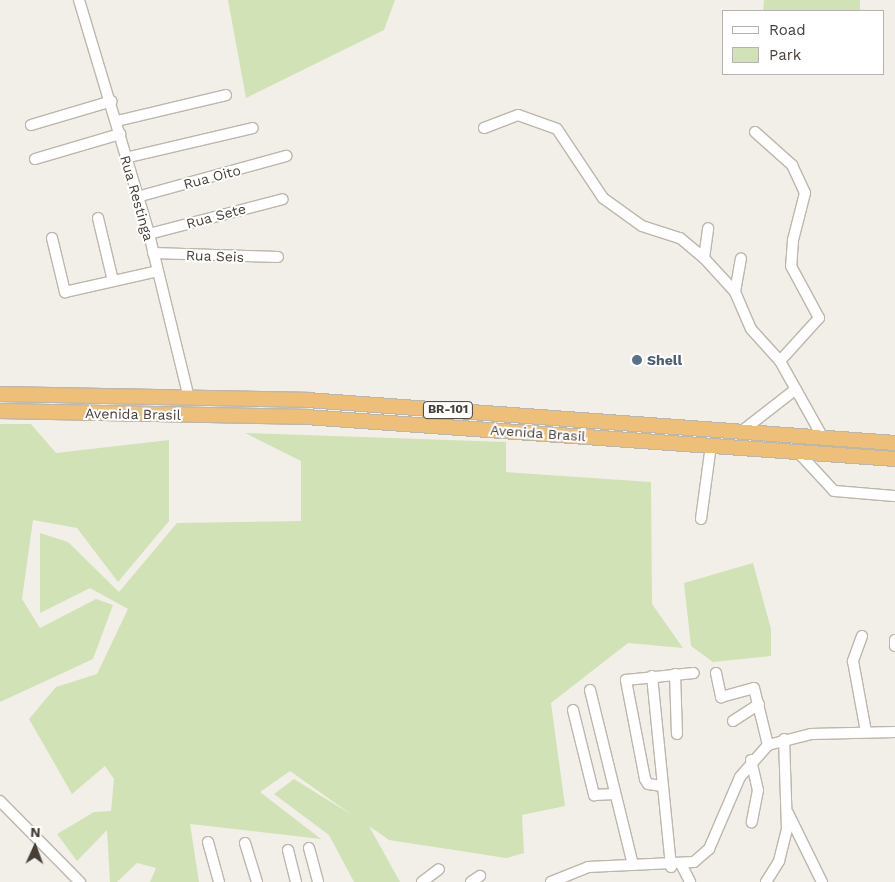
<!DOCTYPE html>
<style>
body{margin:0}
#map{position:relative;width:895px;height:882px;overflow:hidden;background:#f2efe8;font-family:"Work Sans",sans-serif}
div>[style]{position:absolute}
.green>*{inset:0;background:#d1e2b6}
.roads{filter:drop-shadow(1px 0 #bdb6ac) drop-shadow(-1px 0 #bdb6ac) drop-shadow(0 1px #bdb6ac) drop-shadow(0 -1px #bdb6ac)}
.minor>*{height:10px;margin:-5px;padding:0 5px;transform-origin:5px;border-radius:5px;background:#fff}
.highway>*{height:14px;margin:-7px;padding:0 7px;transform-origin:7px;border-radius:7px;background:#eebf78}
.dots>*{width:14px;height:14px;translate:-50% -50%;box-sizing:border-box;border:2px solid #fff;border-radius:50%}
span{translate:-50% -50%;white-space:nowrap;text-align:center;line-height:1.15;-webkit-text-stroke:4px #fff;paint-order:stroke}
.shield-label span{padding:1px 4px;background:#fff;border:1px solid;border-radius:4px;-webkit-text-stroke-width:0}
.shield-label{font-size:12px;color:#453f38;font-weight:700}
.street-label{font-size:14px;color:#453f38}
.service-label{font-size:14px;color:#4e5e75;font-weight:700}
.left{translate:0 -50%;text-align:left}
.legend{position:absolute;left:722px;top:10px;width:162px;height:65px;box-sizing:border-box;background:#fff;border:1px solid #b5b2af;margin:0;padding:6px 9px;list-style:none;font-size:15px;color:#453f38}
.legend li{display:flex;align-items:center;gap:10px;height:25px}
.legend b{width:25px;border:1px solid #b5b2af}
.north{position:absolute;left:10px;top:822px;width:50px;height:50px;-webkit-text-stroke:4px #fff;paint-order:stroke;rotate:2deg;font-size:14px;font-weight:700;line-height:20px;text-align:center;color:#453f38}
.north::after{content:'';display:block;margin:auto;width:18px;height:22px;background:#453f38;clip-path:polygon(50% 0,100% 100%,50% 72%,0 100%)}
</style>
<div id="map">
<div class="green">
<i style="clip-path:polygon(228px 0,395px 0,384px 30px,246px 98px)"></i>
<i style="clip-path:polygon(764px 0,860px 0,860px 11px,763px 11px)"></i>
<i style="clip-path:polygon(0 424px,31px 424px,56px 453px,169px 440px,169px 521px,118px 582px,77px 528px,33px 520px,22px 599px,40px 628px,96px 599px,113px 605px,93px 659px,0 702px)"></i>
<i style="clip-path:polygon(245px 433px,506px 442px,506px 472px,651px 482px,652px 604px,683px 648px,628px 643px,551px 703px,565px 806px,522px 815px,524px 853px,506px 858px,389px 840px,369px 826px,400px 882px,354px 882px,329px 835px,274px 794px,294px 779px,352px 815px,290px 771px,260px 792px,321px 839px,190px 824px,199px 882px,150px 882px,156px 868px,137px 863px,117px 882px,110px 882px,107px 830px,77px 861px,57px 834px,94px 812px,111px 811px,114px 779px,105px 766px,72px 794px,29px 719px,56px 687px,97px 674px,128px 609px,90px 588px,40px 613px,40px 533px,68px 542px,119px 592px,177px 523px,301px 521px,301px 461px)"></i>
<i style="clip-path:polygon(753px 563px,771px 629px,771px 656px,713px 662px,691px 646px,684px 583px)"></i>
</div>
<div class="roads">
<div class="minor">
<i style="left:79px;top:0;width:244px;rotate:73.3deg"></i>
<i style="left:149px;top:234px;width:169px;rotate:76.3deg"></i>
<i style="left:117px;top:121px;width:112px;rotate:-13.4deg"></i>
<i style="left:31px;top:125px;width:84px;rotate:-16.5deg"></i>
<i style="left:484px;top:128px;width:36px;rotate:-21deg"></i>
<i style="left:518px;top:115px;width:41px;rotate:19.7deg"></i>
<i style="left:557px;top:129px;width:83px;rotate:56.3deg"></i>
<i style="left:603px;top:198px;width:48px;rotate:35.7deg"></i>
<i style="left:642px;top:226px;width:40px;rotate:18deg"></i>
<i style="left:680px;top:238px;width:31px;rotate:40deg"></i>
<i style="left:704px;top:258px;width:46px;rotate:47.6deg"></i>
<i style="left:735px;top:292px;width:40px;rotate:66.6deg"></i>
<i style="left:751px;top:329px;width:43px;rotate:47.8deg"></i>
<i style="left:780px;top:361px;width:88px;rotate:60.8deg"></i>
<i style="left:755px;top:132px;width:50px;rotate:41.7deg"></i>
<i style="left:792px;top:165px;width:31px;rotate:65deg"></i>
<i style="left:805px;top:193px;width:49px;rotate:104.3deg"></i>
<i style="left:793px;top:240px;width:26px;rotate:94deg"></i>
<i style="left:791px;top:266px;width:59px;rotate:61.7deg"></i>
<i style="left:819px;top:318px;width:58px;rotate:132.2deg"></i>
<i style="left:125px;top:158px;width:131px;rotate:-13.2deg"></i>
<i style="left:35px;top:159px;width:89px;rotate:-16.4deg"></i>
<i style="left:137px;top:197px;width:155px;rotate:-15.4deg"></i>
<i style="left:98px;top:218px;width:65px;rotate:76.6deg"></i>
<i style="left:149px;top:234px;width:138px;rotate:-14.6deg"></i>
<i style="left:52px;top:238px;width:56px;rotate:76.5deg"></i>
<i style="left:65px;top:292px;width:95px;rotate:-12.7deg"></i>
<i style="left:153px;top:253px;width:125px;rotate:1.8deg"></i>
<i style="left:704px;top:258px;width:30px;rotate:-82deg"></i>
<i style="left:735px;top:292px;width:34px;rotate:-80deg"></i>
<i style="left:742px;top:431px;width:68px;rotate:-37.9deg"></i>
<i style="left:797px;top:451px;width:54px;rotate:47.2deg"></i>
<i style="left:834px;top:491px;width:61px;rotate:4.7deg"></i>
<i style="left:701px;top:519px;width:75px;rotate:-82.3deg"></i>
<i style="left:862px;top:636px;width:27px;rotate:110deg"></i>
<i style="left:853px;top:661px;width:72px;rotate:79.6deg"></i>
<i style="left:895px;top:640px;width:6px;rotate:90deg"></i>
<i style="left:716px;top:673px;width:25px;rotate:78deg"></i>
<i style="left:721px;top:697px;width:34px;rotate:-15deg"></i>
<i style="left:754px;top:688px;width:59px;rotate:76.2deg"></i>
<i style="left:675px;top:674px;width:60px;rotate:88.1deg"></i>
<i style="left:652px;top:676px;width:192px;rotate:84.3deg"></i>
<i style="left:590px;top:690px;width:180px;rotate:76.2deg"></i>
<i style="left:573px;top:710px;width:88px;rotate:76.1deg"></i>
<i style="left:594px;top:795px;width:21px;rotate:-3deg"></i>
<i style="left:733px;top:721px;width:31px;rotate:-33deg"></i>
<i style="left:751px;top:760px;width:31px;rotate:77deg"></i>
<i style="left:758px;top:790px;width:33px;rotate:101deg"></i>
<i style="left:662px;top:786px;width:14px;rotate:-172deg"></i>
<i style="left:648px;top:784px;width:6px;rotate:-121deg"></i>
<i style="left:645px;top:779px;width:101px;rotate:-100.9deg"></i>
<i style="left:626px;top:680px;width:68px;rotate:-5.9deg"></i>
<i style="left:0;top:801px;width:114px;rotate:45.4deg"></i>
<i style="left:788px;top:813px;width:77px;rotate:63.8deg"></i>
<i style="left:208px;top:842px;width:41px;rotate:74.6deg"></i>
<i style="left:245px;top:843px;width:41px;rotate:72.9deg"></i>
<i style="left:309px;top:848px;width:35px;rotate:75deg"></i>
<i style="left:288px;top:850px;width:33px;rotate:76deg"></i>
<i style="left:682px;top:866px;width:18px;rotate:63deg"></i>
<i style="left:422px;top:882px;width:21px;rotate:-37deg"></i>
<i style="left:471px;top:882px;width:11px;rotate:-34deg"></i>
<i style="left:551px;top:882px;width:40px;rotate:-22deg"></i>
<i style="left:588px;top:867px;width:106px;rotate:-2.7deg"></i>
<i style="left:694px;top:862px;width:20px;rotate:-41deg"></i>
<i style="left:709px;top:849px;width:78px;rotate:-66.7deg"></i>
<i style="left:740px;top:777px;width:43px;rotate:-48.8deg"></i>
<i style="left:768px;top:745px;width:44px;rotate:-14.3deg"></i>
<i style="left:811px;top:734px;width:84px;rotate:-1.4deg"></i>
<i style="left:766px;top:882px;width:25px;rotate:-58deg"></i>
<i style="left:779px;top:861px;width:33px;rotate:-76deg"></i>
<i style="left:787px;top:829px;width:90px;rotate:-91.9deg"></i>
</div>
<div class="highway">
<i style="left:0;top:394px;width:307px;rotate:1.1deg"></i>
<i style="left:307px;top:400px;width:590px;rotate:4.18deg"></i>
<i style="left:0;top:411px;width:306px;rotate:1.1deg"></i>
<i style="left:306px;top:417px;width:590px;rotate:4.08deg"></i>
</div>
</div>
<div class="dots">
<i style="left:637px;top:360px;background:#5c6f8a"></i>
</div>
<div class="shield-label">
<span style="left:448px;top:410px">BR-101</span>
</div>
<div class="street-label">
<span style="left:212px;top:177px;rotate:-15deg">Rua Oito</span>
<span style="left:137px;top:198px;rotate:74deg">Rua Restinga</span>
<span style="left:216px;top:216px;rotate:-15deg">Rua Sete</span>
<span style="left:215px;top:256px;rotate:2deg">Rua Seis</span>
<span style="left:133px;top:414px;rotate:1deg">Avenida Brasil</span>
<span style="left:538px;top:433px;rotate:4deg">Avenida Brasil</span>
</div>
<div class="service-label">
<span class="left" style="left:647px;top:360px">Shell</span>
</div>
<ul class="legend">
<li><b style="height:6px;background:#fff"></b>Road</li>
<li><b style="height:14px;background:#d1e2b6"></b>Park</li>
</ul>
<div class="north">N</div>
</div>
